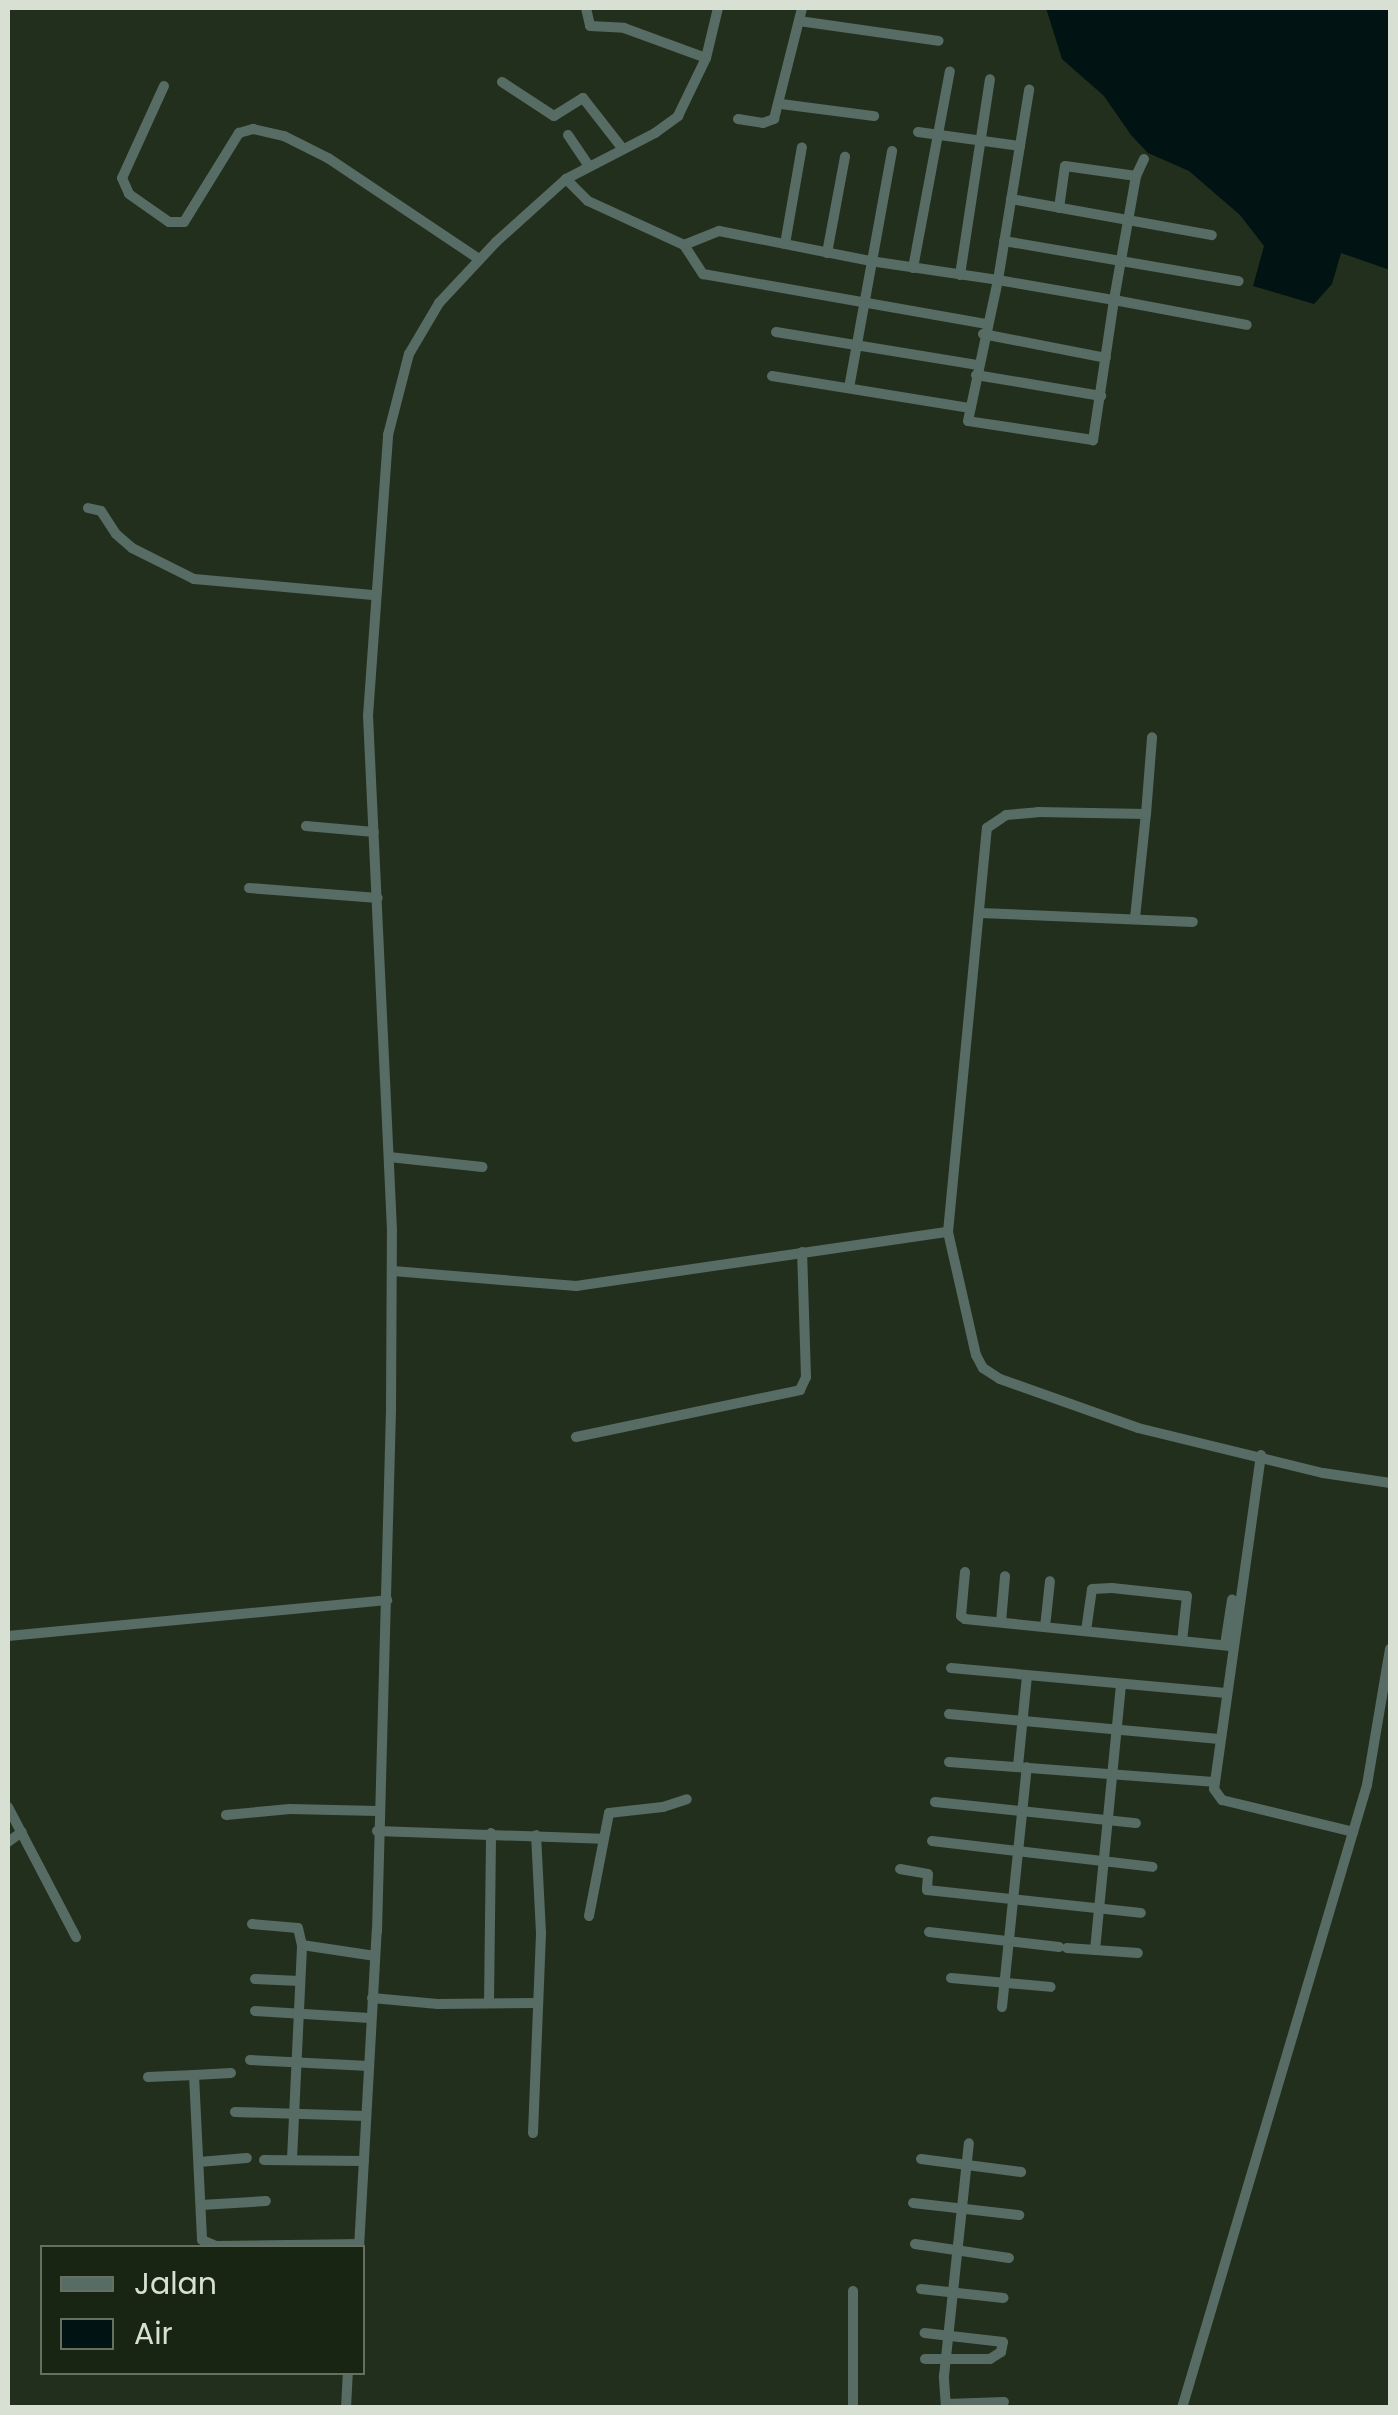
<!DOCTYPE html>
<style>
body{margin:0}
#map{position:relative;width:1398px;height:2415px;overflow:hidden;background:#222f1c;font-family:Poppins,sans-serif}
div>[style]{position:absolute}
.water>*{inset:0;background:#021314}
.minor>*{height:10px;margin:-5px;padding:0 5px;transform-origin:5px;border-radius:5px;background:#576c64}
span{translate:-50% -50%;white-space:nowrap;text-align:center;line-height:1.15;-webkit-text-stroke:10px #192513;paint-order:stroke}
.frame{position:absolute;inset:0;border:10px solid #d7e0d3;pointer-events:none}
.legend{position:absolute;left:40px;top:2245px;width:325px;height:130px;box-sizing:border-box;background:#192513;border:2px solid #657060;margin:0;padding:12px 18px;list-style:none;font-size:30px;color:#d7e0d3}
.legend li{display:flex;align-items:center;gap:20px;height:50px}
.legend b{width:50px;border:2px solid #657060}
</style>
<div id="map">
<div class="water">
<i style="clip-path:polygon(1046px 8px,1390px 8px,1390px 270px,1341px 253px,1332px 284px,1314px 304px,1253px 286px,1264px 246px,1240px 215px,1189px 171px,1148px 153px,1131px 135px,1104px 96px,1062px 59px)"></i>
</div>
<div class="minor">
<i style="left:586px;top:8px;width:18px;rotate:77deg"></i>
<i style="left:590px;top:26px;width:34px;rotate:3deg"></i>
<i style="left:624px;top:28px;width:87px;rotate:20.1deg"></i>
<i style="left:799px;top:21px;width:141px;rotate:8.1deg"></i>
<i style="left:502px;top:82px;width:62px;rotate:33.2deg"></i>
<i style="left:554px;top:116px;width:34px;rotate:-32deg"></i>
<i style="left:583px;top:98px;width:63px;rotate:52deg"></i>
<i style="left:164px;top:86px;width:101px;rotate:114.5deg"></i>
<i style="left:122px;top:178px;width:17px;rotate:66deg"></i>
<i style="left:129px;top:194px;width:49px;rotate:35deg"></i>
<i style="left:169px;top:222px;width:15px"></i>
<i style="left:184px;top:222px;width:105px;rotate:-58.3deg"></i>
<i style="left:239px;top:133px;width:15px;rotate:-16deg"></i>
<i style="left:253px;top:129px;width:32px;rotate:13deg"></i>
<i style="left:284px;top:136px;width:49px;rotate:26.6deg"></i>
<i style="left:328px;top:158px;width:182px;rotate:33.8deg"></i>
<i style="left:781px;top:104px;width:94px;rotate:7.4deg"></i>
<i style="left:738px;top:119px;width:25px;rotate:9deg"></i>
<i style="left:763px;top:123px;width:12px;rotate:-20deg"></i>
<i style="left:774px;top:119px;width:114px;rotate:-75.8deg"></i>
<i style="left:918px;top:132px;width:103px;rotate:7.8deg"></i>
<i style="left:568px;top:135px;width:36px;rotate:56deg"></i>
<i style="left:1144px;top:159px;width:19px;rotate:115deg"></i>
<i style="left:1136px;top:176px;width:126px;rotate:100.1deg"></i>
<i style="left:1114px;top:300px;width:142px;rotate:98.5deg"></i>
<i style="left:1093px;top:440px;width:126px;rotate:-171.4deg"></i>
<i style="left:968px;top:421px;width:144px;rotate:-78deg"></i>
<i style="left:998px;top:280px;width:118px;rotate:9.8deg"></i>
<i style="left:1114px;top:300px;width:135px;rotate:10.6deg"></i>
<i style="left:566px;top:179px;width:31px;rotate:45deg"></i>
<i style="left:588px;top:201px;width:106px;rotate:24.6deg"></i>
<i style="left:684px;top:245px;width:35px;rotate:57deg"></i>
<i style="left:703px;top:274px;width:287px;rotate:10deg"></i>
<i style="left:1011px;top:199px;width:204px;rotate:10.2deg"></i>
<i style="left:1059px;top:208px;width:42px;rotate:-81.9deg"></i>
<i style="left:1065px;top:166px;width:72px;rotate:8deg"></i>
<i style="left:1004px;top:241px;width:238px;rotate:9.7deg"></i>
<i style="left:785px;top:244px;width:98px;rotate:-80.1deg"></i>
<i style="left:684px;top:245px;width:38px;rotate:-22deg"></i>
<i style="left:719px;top:231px;width:154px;rotate:11.2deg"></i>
<i style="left:870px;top:261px;width:129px;rotate:8.4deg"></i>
<i style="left:998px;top:280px;width:193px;rotate:-80.7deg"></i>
<i style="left:827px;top:253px;width:98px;rotate:-79.4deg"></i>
<i style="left:913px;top:268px;width:200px;rotate:-79.4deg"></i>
<i style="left:960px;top:275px;width:198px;rotate:-81.3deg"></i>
<i style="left:776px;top:332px;width:205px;rotate:9.3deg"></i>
<i style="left:983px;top:334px;width:125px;rotate:11deg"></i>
<i style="left:976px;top:375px;width:127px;rotate:9.5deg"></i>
<i style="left:772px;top:376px;width:201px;rotate:9.2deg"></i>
<i style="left:849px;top:388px;width:241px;rotate:-79.7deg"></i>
<i style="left:88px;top:508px;width:13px;rotate:13deg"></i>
<i style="left:101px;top:511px;width:27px;rotate:57deg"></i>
<i style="left:116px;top:534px;width:21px;rotate:41deg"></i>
<i style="left:132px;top:548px;width:69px;rotate:26.6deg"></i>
<i style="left:194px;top:579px;width:182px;rotate:5.1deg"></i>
<i style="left:306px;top:826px;width:68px;rotate:5deg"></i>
<i style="left:249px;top:888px;width:129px;rotate:4.4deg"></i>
<i style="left:980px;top:913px;width:213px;rotate:2.4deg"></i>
<i style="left:1135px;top:918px;width:105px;rotate:-84deg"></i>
<i style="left:389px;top:1157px;width:94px;rotate:6.1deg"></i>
<i style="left:948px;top:1232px;width:406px;rotate:-84.5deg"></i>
<i style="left:987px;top:828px;width:23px;rotate:-34deg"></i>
<i style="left:1006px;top:815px;width:32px;rotate:-5deg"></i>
<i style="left:1038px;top:812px;width:108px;rotate:1.1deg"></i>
<i style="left:1146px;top:814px;width:77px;rotate:-85.5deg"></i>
<i style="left:393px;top:1271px;width:184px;rotate:4.7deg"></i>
<i style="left:576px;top:1286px;width:376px;rotate:-8.3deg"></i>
<i style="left:948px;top:1232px;width:126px;rotate:77.2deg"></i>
<i style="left:976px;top:1355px;width:15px;rotate:62deg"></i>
<i style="left:983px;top:1368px;width:20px;rotate:33deg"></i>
<i style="left:1000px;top:1379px;width:146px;rotate:19.5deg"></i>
<i style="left:1138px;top:1428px;width:190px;rotate:13.7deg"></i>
<i style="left:1323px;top:1473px;width:68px;rotate:8.5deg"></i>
<i style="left:576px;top:1437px;width:229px;rotate:-11.8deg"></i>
<i style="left:800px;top:1390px;width:14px;rotate:-65deg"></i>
<i style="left:806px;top:1377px;width:125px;rotate:-91.8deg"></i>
<i style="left:1261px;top:1455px;width:337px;rotate:98deg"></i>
<i style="left:1214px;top:1789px;width:14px;rotate:54deg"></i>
<i style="left:1222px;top:1800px;width:135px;rotate:13.7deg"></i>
<i style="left:965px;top:1572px;width:44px;rotate:95.2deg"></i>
<i style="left:961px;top:1616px;width:5px;rotate:37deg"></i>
<i style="left:965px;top:1619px;width:269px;rotate:5.8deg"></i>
<i style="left:1001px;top:1622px;width:46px;rotate:-85deg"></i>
<i style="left:1045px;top:1627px;width:46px;rotate:-83.8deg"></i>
<i style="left:1086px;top:1631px;width:42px;rotate:-81.9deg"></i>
<i style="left:1092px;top:1589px;width:20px;rotate:-3deg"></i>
<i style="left:1112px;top:1588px;width:75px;rotate:6.1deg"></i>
<i style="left:1187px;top:1596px;width:45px;rotate:96.3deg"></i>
<i style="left:8px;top:1636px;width:381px;rotate:-5.4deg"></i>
<i style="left:1225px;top:1645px;width:46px;rotate:-81.2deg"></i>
<i style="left:951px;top:1668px;width:276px;rotate:5.2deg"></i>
<i style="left:949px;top:1714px;width:271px;rotate:5.3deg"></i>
<i style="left:949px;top:1762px;width:265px;rotate:4.3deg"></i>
<i style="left:1018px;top:1766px;width:90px;rotate:-84.3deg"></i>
<i style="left:935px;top:1802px;width:202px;rotate:6deg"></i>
<i style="left:8px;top:1807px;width:147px;rotate:62.4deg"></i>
<i style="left:226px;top:1815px;width:64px;rotate:-5.4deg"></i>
<i style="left:290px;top:1809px;width:88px;rotate:1.3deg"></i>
<i style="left:377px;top:1831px;width:225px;rotate:2deg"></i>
<i style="left:932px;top:1841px;width:222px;rotate:6.7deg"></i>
<i style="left:8px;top:1842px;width:17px;rotate:-36deg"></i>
<i style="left:900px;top:1869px;width:28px;rotate:10deg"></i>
<i style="left:928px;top:1874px;width:16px;rotate:94deg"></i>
<i style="left:927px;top:1890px;width:215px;rotate:6.1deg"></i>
<i style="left:589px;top:1916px;width:105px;rotate:-79deg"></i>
<i style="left:609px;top:1813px;width:54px;rotate:-6.3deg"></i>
<i style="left:663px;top:1807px;width:25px;rotate:-18deg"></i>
<i style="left:252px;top:1924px;width:46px;rotate:5deg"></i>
<i style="left:298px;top:1928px;width:17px;rotate:77deg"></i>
<i style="left:929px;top:1932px;width:131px;rotate:6.6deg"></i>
<i style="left:1067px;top:1948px;width:71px;rotate:4deg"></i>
<i style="left:1095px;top:1950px;width:267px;rotate:-84.4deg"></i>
<i style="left:951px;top:1978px;width:100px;rotate:5.1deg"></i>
<i style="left:255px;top:1979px;width:45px;rotate:2.5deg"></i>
<i style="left:372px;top:1998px;width:66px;rotate:5.2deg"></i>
<i style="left:438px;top:2004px;width:100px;rotate:-0.6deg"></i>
<i style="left:489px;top:2002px;width:169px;rotate:-89.3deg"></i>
<i style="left:1002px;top:2007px;width:241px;rotate:-84.1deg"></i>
<i style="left:255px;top:2011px;width:115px;rotate:3.5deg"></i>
<i style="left:250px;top:2060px;width:119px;rotate:2.9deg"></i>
<i style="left:231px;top:2073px;width:37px;rotate:177deg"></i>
<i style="left:194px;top:2075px;width:165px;rotate:87.2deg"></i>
<i style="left:202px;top:2240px;width:15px;rotate:23deg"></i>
<i style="left:216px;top:2246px;width:143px;rotate:-0.8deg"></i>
<i style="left:148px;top:2077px;width:46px;rotate:-2.5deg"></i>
<i style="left:235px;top:2112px;width:131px;rotate:1.7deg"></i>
<i style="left:533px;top:2133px;width:200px;rotate:-87.7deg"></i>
<i style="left:541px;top:1933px;width:98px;rotate:-92.9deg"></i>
<i style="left:292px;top:2159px;width:214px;rotate:-87.3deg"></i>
<i style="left:302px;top:1945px;width:74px;rotate:8.6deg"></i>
<i style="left:921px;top:2159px;width:101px;rotate:7.4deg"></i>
<i style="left:264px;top:2160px;width:100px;rotate:0.6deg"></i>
<i style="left:199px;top:2162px;width:48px;rotate:-4.8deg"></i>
<i style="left:913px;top:2203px;width:107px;rotate:6.5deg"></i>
<i style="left:201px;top:2205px;width:65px;rotate:-3.5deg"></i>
<i style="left:915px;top:2244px;width:95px;rotate:8.5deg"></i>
<i style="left:359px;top:2248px;width:318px;rotate:-86.8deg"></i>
<i style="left:377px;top:1931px;width:522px;rotate:-88.46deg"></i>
<i style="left:391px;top:1409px;width:179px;rotate:-89.7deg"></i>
<i style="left:392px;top:1230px;width:515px;rotate:-92.67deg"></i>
<i style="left:368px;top:716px;width:282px;rotate:-85.9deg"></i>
<i style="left:388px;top:435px;width:84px;rotate:-75.5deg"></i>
<i style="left:409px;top:354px;width:59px;rotate:-59.5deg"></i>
<i style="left:439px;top:303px;width:83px;rotate:-46.9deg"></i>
<i style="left:496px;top:242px;width:94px;rotate:-42deg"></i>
<i style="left:566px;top:179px;width:100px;rotate:-27.3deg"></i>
<i style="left:655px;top:133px;width:29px;rotate:-36deg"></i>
<i style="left:678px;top:116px;width:64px;rotate:-64.2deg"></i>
<i style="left:706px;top:58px;width:51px;rotate:-76.5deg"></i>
<i style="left:921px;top:2289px;width:83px;rotate:6.2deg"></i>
<i style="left:925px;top:2359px;width:65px"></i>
<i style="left:990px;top:2359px;width:13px;rotate:-32deg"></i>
<i style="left:1001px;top:2352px;width:10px;rotate:-79deg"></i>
<i style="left:1003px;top:2342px;width:79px;rotate:-173.4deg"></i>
<i style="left:946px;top:2404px;width:58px;rotate:-2deg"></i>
<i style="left:346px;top:2408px;width:36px;rotate:-87deg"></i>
<i style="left:853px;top:2408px;width:117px;rotate:-90deg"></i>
<i style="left:946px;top:2408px;width:32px;rotate:-94deg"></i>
<i style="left:944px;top:2376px;width:234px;rotate:-83.9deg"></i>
<i style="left:1182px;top:2408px;width:650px;rotate:-73.46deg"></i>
<i style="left:1367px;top:1785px;width:138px;rotate:-80.4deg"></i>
</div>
<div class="frame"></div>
<ul class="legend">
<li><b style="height:12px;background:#576c64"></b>Jalan</li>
<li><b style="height:28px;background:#021314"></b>Air</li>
</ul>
</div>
